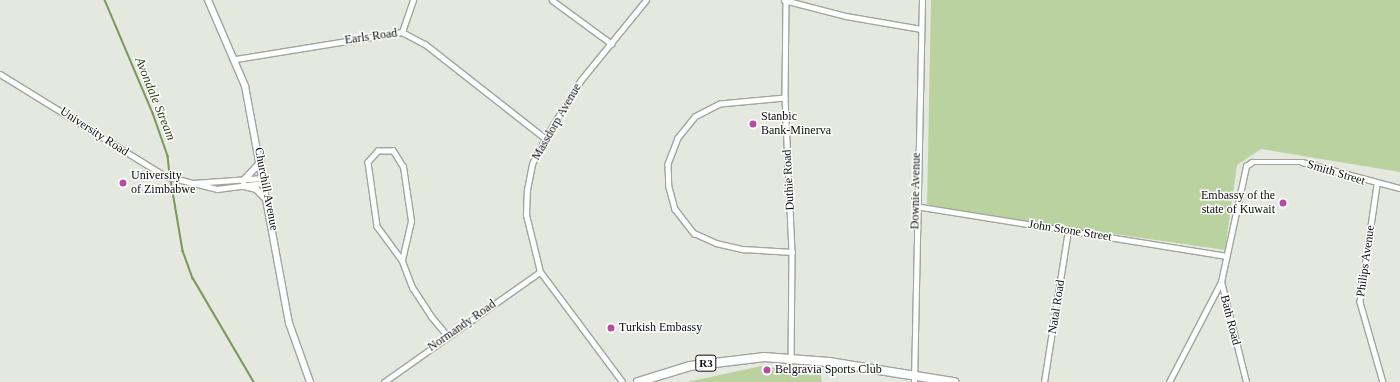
<!DOCTYPE html>
<style>
body{margin:0}
#map{position:relative;width:1400px;height:382px;overflow:hidden;background:#e4e8df;font-family:Georgia,serif}
div>[style]{position:absolute}
.green>*{inset:0;background:#bad1a0}
.stream>*{height:1.5px;margin:-0.75px;padding:0 0.75px;transform-origin:0.75px;border-radius:0.75px;background:#7c9858}
.roads{filter:drop-shadow(1px 0 #a1a59c) drop-shadow(-1px 0 #a1a59c) drop-shadow(0 1px #a1a59c) drop-shadow(0 -1px #a1a59c)}
.minor>*{height:4.5px;margin:-2.25px;padding:0 2.25px;transform-origin:2.25px;border-radius:2.25px;background:#fff}
.secondary>*{height:6px;margin:-3px;padding:0 3px;transform-origin:3px;border-radius:3px;background:#fff}
.trunk>*{height:8px;margin:-4px;padding:0 4px;transform-origin:4px;border-radius:4px;background:#fff}
.dots>*{width:11px;height:11px;translate:-50% -50%;box-sizing:border-box;border:2px solid #fff;border-radius:50%}
span{translate:-50% -50%;white-space:nowrap;text-align:center;line-height:1.15;-webkit-text-stroke:3px #fff;paint-order:stroke}
.shield-label span{padding:1px 3px;background:#fff;border:1px solid;border-radius:3px;-webkit-text-stroke-width:0}
.shield-label{font-size:11px;color:#0b0c09;font-weight:700}
.street-label{font-size:12px;color:#0b0c09}
.poi-label{font-size:12px;color:#0b0c09}
.left{translate:0 -50%;text-align:left}
.right{translate:-100% -50%;text-align:right}
.water-label{font-size:13px;color:#2f4212;font-style:italic}
</style>
<div id="map">
<div class="green">
<i style="clip-path:polygon(931px 0,1400px 0,1400px 172px,1261px 149px,1237px 165px,1225px 250px,927px 207px)"></i>
<i style="clip-path:polygon(762px 366px,821px 375px,822px 382px,687px 382px)"></i>
</div>
<div class="stream">
<i style="left:105px;top:0;width:123px;rotate:67deg"></i>
<i style="left:153px;top:113px;width:46px;rotate:70.8deg"></i>
<i style="left:168px;top:156px;width:20px;rotate:84deg"></i>
<i style="left:171px;top:180px;width:72px;rotate:80.4deg"></i>
<i style="left:183px;top:251px;width:29px;rotate:70deg"></i>
<i style="left:193px;top:278px;width:121px;rotate:59.6deg"></i>
</div>
<div class="roads">
<div class="minor">
<i style="left:552px;top:0;width:74px;rotate:36.3deg"></i>
<i style="left:784px;top:0;width:64px;rotate:14.5deg"></i>
<i style="left:846px;top:16px;width:76px;rotate:9.8deg"></i>
<i style="left:786px;top:1px;width:97px;rotate:90.6deg"></i>
<i style="left:785px;top:98px;width:154px;rotate:87.4deg"></i>
<i style="left:792px;top:252px;width:106px;rotate:90.5deg"></i>
<i style="left:402px;top:32px;width:34px;rotate:-71deg"></i>
<i style="left:236px;top:59px;width:168px;rotate:-9.2deg"></i>
<i style="left:402px;top:32px;width:26px;rotate:28deg"></i>
<i style="left:425px;top:44px;width:152px;rotate:38.1deg"></i>
<i style="left:0;top:74px;width:194px;rotate:31.7deg"></i>
<i style="left:165px;top:176px;width:54px;rotate:14deg"></i>
<i style="left:217px;top:189px;width:47px;rotate:-7.3deg"></i>
<i style="left:785px;top:98px;width:65px;rotate:174.7deg"></i>
<i style="left:720px;top:104px;width:28px;rotate:153deg"></i>
<i style="left:695px;top:117px;width:27px;rotate:129deg"></i>
<i style="left:678px;top:138px;width:28px;rotate:111deg"></i>
<i style="left:668px;top:164px;width:23px;rotate:88deg"></i>
<i style="left:669px;top:187px;width:23px;rotate:75deg"></i>
<i style="left:675px;top:209px;width:31px;rotate:52deg"></i>
<i style="left:694px;top:233px;width:24px;rotate:24deg"></i>
<i style="left:716px;top:243px;width:28px;rotate:13deg"></i>
<i style="left:743px;top:249px;width:49px;rotate:3.5deg"></i>
<i style="left:193px;top:183px;width:70px;rotate:-4.1deg"></i>
<i style="left:1377px;top:185px;width:118px;rotate:98.3deg"></i>
<i style="left:1360px;top:302px;width:83px;rotate:74deg"></i>
<i style="left:915px;top:206px;width:315px;rotate:9.1deg"></i>
<i style="left:402px;top:260px;width:40px;rotate:-77deg"></i>
<i style="left:411px;top:221px;width:55px;rotate:-98.4deg"></i>
<i style="left:403px;top:167px;width:19px;rotate:-122deg"></i>
<i style="left:393px;top:151px;width:15px;rotate:180deg"></i>
<i style="left:378px;top:151px;width:15px;rotate:132deg"></i>
<i style="left:368px;top:162px;width:65px;rotate:82deg"></i>
<i style="left:377px;top:226px;width:42px;rotate:53.7deg"></i>
<i style="left:402px;top:260px;width:30px;rotate:69deg"></i>
<i style="left:413px;top:288px;width:33px;rotate:57deg"></i>
<i style="left:431px;top:316px;width:26px;rotate:50deg"></i>
<i style="left:384px;top:382px;width:191px;rotate:-35.2deg"></i>
<i style="left:622px;top:382px;width:137px;rotate:-126.7deg"></i>
<i style="left:540px;top:272px;width:59px;rotate:-103.8deg"></i>
<i style="left:526px;top:215px;width:25px;rotate:-88deg"></i>
<i style="left:527px;top:190px;width:26px;rotate:-79deg"></i>
<i style="left:532px;top:164px;width:29px;rotate:-63deg"></i>
<i style="left:545px;top:138px;width:68px;rotate:-58.2deg"></i>
<i style="left:581px;top:80px;width:103px;rotate:-50.9deg"></i>
<i style="left:914px;top:382px;width:382px;rotate:-88.8deg"></i>
<i style="left:1044px;top:382px;width:153px;rotate:-81deg"></i>
<i style="left:1169px;top:382px;width:113px;rotate:-62.5deg"></i>
<i style="left:1246px;top:382px;width:103px;rotate:-104deg"></i>
<i style="left:1221px;top:282px;width:119px;rotate:-77.8deg"></i>
<i style="left:1246px;top:166px;width:7px;rotate:-34deg"></i>
<i style="left:1252px;top:162px;width:50px"></i>
<i style="left:1302px;top:162px;width:101px;rotate:14.9deg"></i>
</div>
<div class="secondary">
<i style="left:208px;top:0;width:94px;rotate:66.7deg"></i>
<i style="left:245px;top:86px;width:241px;rotate:79.5deg"></i>
<i style="left:289px;top:323px;width:63px;rotate:70.4deg"></i>
<i style="left:243px;top:181px;width:26px;rotate:-47deg"></i>
<i style="left:244px;top:186px;width:12px;rotate:14deg"></i>
<i style="left:256px;top:189px;width:16px;rotate:45deg"></i>
</div>
<div class="trunk">
<i style="left:638px;top:382px;width:54px;rotate:-17.1deg"></i>
<i style="left:690px;top:366px;width:75px;rotate:-6.9deg"></i>
<i style="left:764px;top:357px;width:65px;rotate:4.4deg"></i>
<i style="left:829px;top:362px;width:127px;rotate:9.1deg"></i>
</div>
</div>
<div class="dots">
<i style="left:753px;top:124px;background:#bd49a2"></i>
<i style="left:123px;top:183px;background:#bd49a2"></i>
<i style="left:1283px;top:203px;background:#bd49a2"></i>
<i style="left:611px;top:328px;background:#bd49a2"></i>
<i style="left:767px;top:370px;background:#bd49a2"></i>
</div>
<div class="shield-label">
<span style="left:706px;top:363px">R3</span>
</div>
<div class="street-label">
<span style="left:371px;top:37px;rotate:-8deg">Earls Road</span>
<span style="left:557px;top:122px;rotate:-60deg">Massdorp Avenue</span>
<span style="left:94px;top:132px;rotate:33deg">University Road</span>
<span style="left:1336px;top:173px;rotate:17deg">Smith Street</span>
<span style="left:789px;top:180px;rotate:-93deg">Duthie Road</span>
<span style="left:266px;top:189px;rotate:79deg">Churchill Avenue</span>
<span style="left:916px;top:191px;rotate:-89deg">Downie Avenue</span>
<span style="left:1070px;top:231px;rotate:9deg">John Stone Street</span>
<span style="left:1366px;top:261px;rotate:-82deg">Philips Avenue</span>
<span style="left:1057px;top:307px;rotate:-81deg">Natal Road</span>
<span style="left:1230px;top:320px;rotate:76deg">Bath Road</span>
<span style="left:462px;top:326px;rotate:-35deg">Normandy Road</span>
</div>
<div class="poi-label">
<span class="left" style="left:761px;top:124px">Stanbic<br>Bank-Minerva</span>
<span class="left" style="left:131px;top:183px">University<br>of Zimbabwe</span>
<span class="right" style="left:1275px;top:203px">Embassy of the<br>state of Kuwait</span>
<span class="left" style="left:619px;top:328px">Turkish Embassy</span>
<span class="left" style="left:775px;top:370px">Belgravia Sports Club</span>
</div>
<div class="water-label">
<span style="left:155px;top:99px;rotate:68deg">Avondale Stream</span>
</div>
</div>
